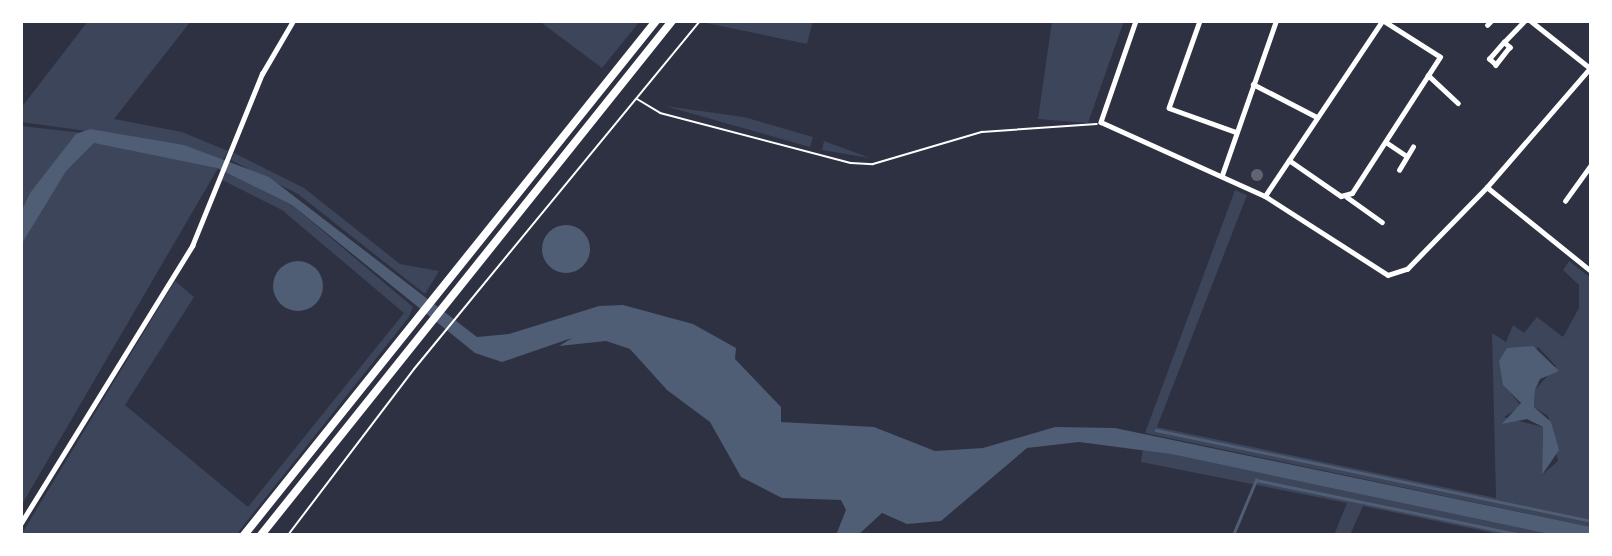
<!DOCTYPE html>
<style>
body{margin:0}
#map{position:relative;width:1612px;height:556px;overflow:hidden;background:#2d3142;font-family:Helvetica,sans-serif}
div>[style]{position:absolute}
.green>*{inset:0;background:#3c4559}
.water>*{inset:0;background:#4f5d75}
.round{border-radius:50%}
.stream>*{height:2.5px;margin:-1.25px;padding:0 1.25px;transform-origin:1.25px;border-radius:1.25px;background:#4f5d75}
.building>*{inset:0;background:#626471}
.path>*{height:2px;margin:-1px;padding:0 1px;transform-origin:1px;border-radius:1px;background:#fff}
.minor>*{height:4.5px;margin:-2.25px;padding:0 2.25px;transform-origin:2.25px;border-radius:2.25px;background:#fff}
.motorway>*{height:8px;margin:-4px;padding:0 4px;transform-origin:4px;border-radius:4px;background:#fff}
span{translate:-50% -50%;white-space:nowrap;text-align:center;line-height:1.15;-webkit-text-stroke:7px #fff;paint-order:stroke}
.frame{position:absolute;inset:0;border:23px solid #fff;pointer-events:none}
</style>
<div id="map">
<div class="green">
<i style="clip-path:polygon(88px 21px,191px 21px,114px 119px,182px 132px,228px 151px,21px 506px,21px 126px,173px 143px,21px 122px,21px 108px)"></i>
<i style="clip-path:polygon(539px 21px,640px 21px,602px 68px)"></i>
<i style="clip-path:polygon(813px 21px,807px 44px,706px 23px,708px 21px)"></i>
<i style="clip-path:polygon(1052px 21px,1124px 21px,1088px 123px,1038px 119px)"></i>
<i style="clip-path:polygon(665px 106px,744px 117px,813px 137px,810px 147px)"></i>
<i style="clip-path:polygon(824px 141px,862px 155px,869px 158px,822px 150px)"></i>
<i style="clip-path:polygon(234px 153px,304px 188px,400px 264px,439px 271px,425px 294px,298px 194px,231px 160px)"></i>
<i style="clip-path:polygon(226px 172px,292px 205px,413px 307px,409px 317px,236px 535px,21px 535px,175px 281px,194px 297px,125px 405px,248px 507px,404px 313px,282px 210px,222px 180px)"></i>
<i style="clip-path:polygon(evenodd,1235px 190px,1247px 195px,1157px 427px,1496px 498px,1492px 333px,1506px 342px,1513px 325px,1524px 333px,1537px 317px,1563px 337px,1579px 308px,1579px 285px,1563px 270px,1569px 261px,1591px 278px,1591px 527px,1145px 433px,1235px 190px,1538px 347px,1556px 366px,1535px 390px,1534px 407px,1548px 416px,1558px 461px,1542px 475px,1543px 427px,1504px 417px,1521px 406px,1510px 392px,1538px 347px)"></i>
<i style="clip-path:polygon(1143px 448px,1470px 516px,1554px 535px,1503px 535px,1363px 506px,1350px 535px,1334px 535px,1347px 503px,1141px 462px)"></i>
</div>
<div class="water">
<i style="clip-path:polygon(90px 129px,184px 145px,269px 177px,477px 337px,509px 334px,599px 306px,623px 305px,693px 324px,736px 348px,735px 359px,781px 407px,781px 422px,874px 427px,935px 451px,983px 448px,1055px 427px,1115px 428px,1591px 527px,1591px 535px,1554px 535px,1171px 454px,1079px 442px,1027px 448px,941px 521px,907px 524px,882px 513px,858px 535px,836px 535px,846px 510px,841px 500px,782px 498px,741px 477px,710px 422px,667px 390px,630px 349px,606px 341px,559px 346px,572px 338px,502px 362px,475px 353px,292px 205px,217px 168px,94px 143px,66px 171px,21px 245px,21px 212px,30px 193px,76px 134px)"></i>
<i class="round" style="left:542px;top:225px;width:48px;height:48px"></i>
<i class="round" style="left:273px;top:261px;width:50px;height:50px"></i>
<i style="clip-path:polygon(1533px 346px,1559px 371px,1540px 379px,1535px 390px,1534px 407px,1551px 422px,1559px 450px,1542px 475px,1543px 427px,1527px 419px,1502px 424px,1521px 403px,1503px 385px,1499px 361px,1507px 348px)"></i>
</div>
<div class="stream">
<i style="left:1156px;top:430px;width:444px;rotate:11.8deg"></i>
<i style="left:1233px;top:535px;width:60px;rotate:-67.3deg"></i>
<i style="left:1256px;top:480px;width:271px;rotate:11.7deg"></i>
</div>
<div class="building">
<i class="round" style="left:1251px;top:169px;width:12px;height:12px"></i>
</div>
<div class="path">
<i style="left:637px;top:99px;width:27px;rotate:31deg"></i>
<i style="left:660px;top:113px;width:197px;rotate:14.7deg"></i>
<i style="left:851px;top:163px;width:22px;rotate:3deg"></i>
<i style="left:873px;top:164px;width:114px;rotate:-16.4deg"></i>
<i style="left:982px;top:132px;width:115px;rotate:-4deg"></i>
<i style="left:288px;top:535px;width:208px;rotate:-52.8deg"></i>
<i style="left:414px;top:369px;width:450px;rotate:-50.6deg"></i>
</div>
<div class="minor">
<i style="left:1136px;top:21px;width:107px;rotate:109.1deg"></i>
<i style="left:1101px;top:122px;width:180px;rotate:24.3deg"></i>
<i style="left:1265px;top:196px;width:146px;rotate:32.7deg"></i>
<i style="left:1388px;top:275px;width:20px;rotate:-18deg"></i>
<i style="left:1407px;top:269px;width:115px;rotate:-45.7deg"></i>
<i style="left:1487px;top:187px;width:157px;rotate:-49.1deg"></i>
<i style="left:1200px;top:21px;width:92px;rotate:109.6deg"></i>
<i style="left:1169px;top:108px;width:71px;rotate:19.7deg"></i>
<i style="left:1531px;top:21px;width:75px;rotate:38.5deg"></i>
<i style="left:1487px;top:25px;width:6px;rotate:-45deg"></i>
<i style="left:1504px;top:42px;width:8px;rotate:40deg"></i>
<i style="left:1510px;top:47px;width:23px;rotate:128deg"></i>
<i style="left:1496px;top:65px;width:9px;rotate:-139deg"></i>
<i style="left:1489px;top:59px;width:23px;rotate:-49deg"></i>
<i style="left:1504px;top:42px;width:29px;rotate:-46deg"></i>
<i style="left:1428px;top:75px;width:41px;rotate:43deg"></i>
<i style="left:1253px;top:84px;width:72px;rotate:27.3deg"></i>
<i style="left:1386px;top:142px;width:25px;rotate:34deg"></i>
<i style="left:1289px;top:160px;width:63px;rotate:34.7deg"></i>
<i style="left:1341px;top:196px;width:11px;rotate:-15deg"></i>
<i style="left:1352px;top:193px;width:162px;rotate:-57.1deg"></i>
<i style="left:1440px;top:57px;width:67px;rotate:-147.7deg"></i>
<i style="left:1399px;top:170px;width:27px;rotate:-59deg"></i>
<i style="left:1222px;top:175px;width:163px;rotate:-70.7deg"></i>
<i style="left:1487px;top:187px;width:134px;rotate:38.9deg"></i>
<i style="left:1265px;top:196px;width:211px;rotate:-56.2deg"></i>
<i style="left:1347px;top:197px;width:43px;rotate:35.5deg"></i>
<i style="left:1565px;top:201px;width:44px;rotate:-54.2deg"></i>
<i style="left:21px;top:523px;width:326px;rotate:-58.3deg"></i>
<i style="left:192px;top:246px;width:186px;rotate:-67.9deg"></i>
<i style="left:262px;top:74px;width:61px;rotate:-59.7deg"></i>
</div>
<div class="motorway">
<i style="left:244px;top:535px;width:659px;rotate:-51.29deg"></i>
<i style="left:261px;top:535px;width:658px;rotate:-51.35deg"></i>
</div>
<div class="frame"></div>
</div>
